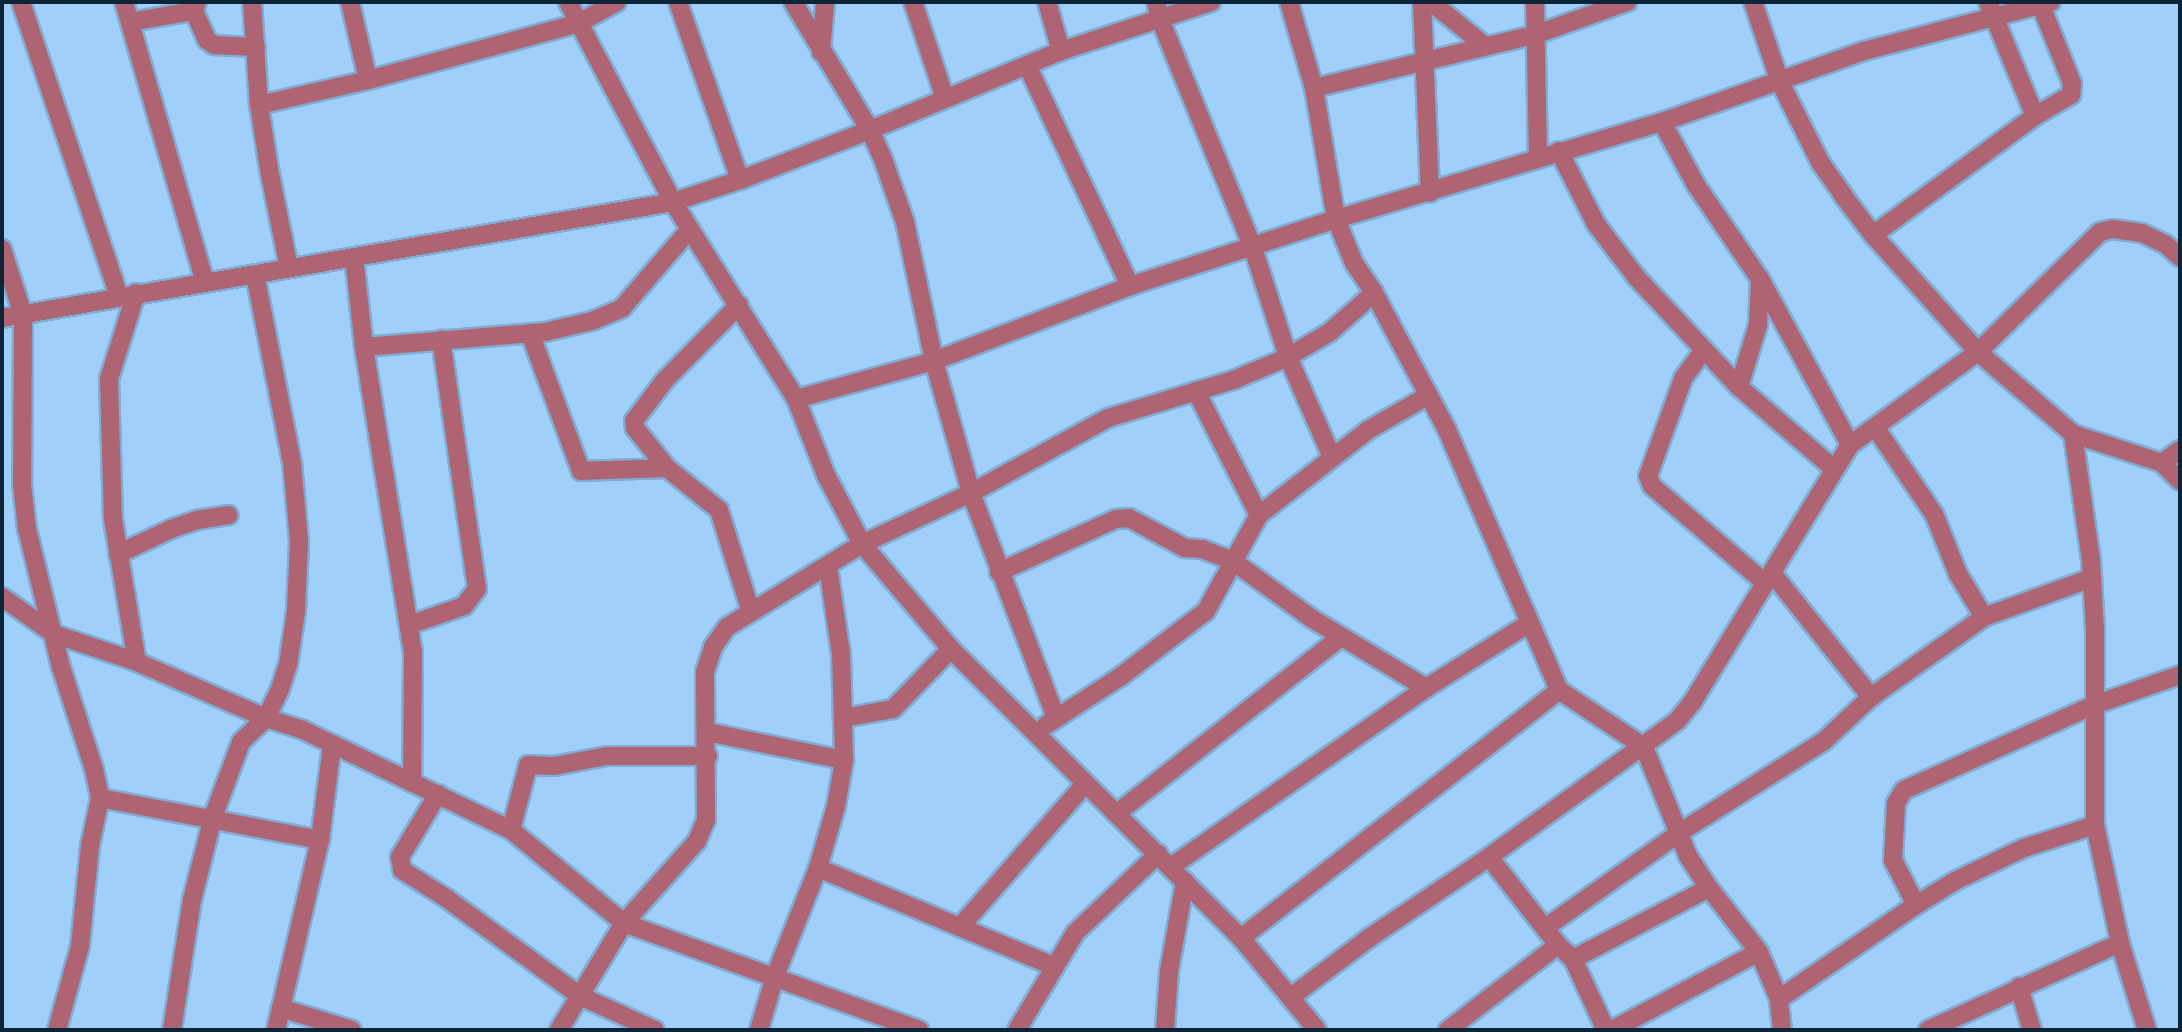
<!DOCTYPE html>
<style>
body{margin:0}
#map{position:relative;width:2182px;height:1032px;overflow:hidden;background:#a0cffa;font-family:"Source Serif 4",serif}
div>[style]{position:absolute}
.roads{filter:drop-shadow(2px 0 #82add3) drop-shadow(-2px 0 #82add3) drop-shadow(0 2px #82add3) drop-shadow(0 -2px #82add3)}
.minor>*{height:18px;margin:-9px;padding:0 9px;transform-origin:9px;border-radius:9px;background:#af6474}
span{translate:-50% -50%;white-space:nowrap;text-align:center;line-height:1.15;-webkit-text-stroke:6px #dbecfd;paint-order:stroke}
.frame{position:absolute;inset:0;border:4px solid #0b2438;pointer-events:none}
</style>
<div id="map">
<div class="roads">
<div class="minor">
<i style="left:21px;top:2px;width:310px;rotate:71.6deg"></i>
<i style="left:124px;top:2px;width:292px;rotate:73.9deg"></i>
<i style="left:197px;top:2px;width:9px;rotate:108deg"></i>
<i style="left:194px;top:11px;width:32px;rotate:66deg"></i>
<i style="left:207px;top:40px;width:9px;rotate:36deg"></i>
<i style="left:214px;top:45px;width:42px;rotate:2.7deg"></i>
<i style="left:252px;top:2px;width:103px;rotate:86.1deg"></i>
<i style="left:350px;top:2px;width:80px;rotate:77deg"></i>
<i style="left:568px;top:2px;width:226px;rotate:62.3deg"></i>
<i style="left:673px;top:202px;width:232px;rotate:58deg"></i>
<i style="left:796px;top:399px;width:82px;rotate:68.5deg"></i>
<i style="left:826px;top:475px;width:78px;rotate:62.4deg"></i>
<i style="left:862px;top:544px;width:138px;rotate:49.7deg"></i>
<i style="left:951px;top:649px;width:409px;rotate:44.9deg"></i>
<i style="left:1241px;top:938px;width:119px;rotate:50.4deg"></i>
<i style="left:678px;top:2px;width:188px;rotate:70.8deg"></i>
<i style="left:793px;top:2px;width:149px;rotate:59deg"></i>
<i style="left:870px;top:130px;width:35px;rotate:66deg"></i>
<i style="left:884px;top:162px;width:64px;rotate:70.7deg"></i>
<i style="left:905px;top:222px;width:142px;rotate:78.2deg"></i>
<i style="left:934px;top:361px;width:137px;rotate:74.3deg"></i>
<i style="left:971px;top:493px;width:241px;rotate:69.3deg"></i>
<i style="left:913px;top:2px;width:101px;rotate:71.6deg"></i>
<i style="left:1047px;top:2px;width:51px;rotate:74.1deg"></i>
<i style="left:1156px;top:2px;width:17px;rotate:77deg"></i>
<i style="left:1160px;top:19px;width:247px;rotate:67.9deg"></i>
<i style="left:1253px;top:248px;width:114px;rotate:72.2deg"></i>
<i style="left:1288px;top:357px;width:109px;rotate:66.3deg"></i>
<i style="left:1289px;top:2px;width:90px;rotate:73.8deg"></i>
<i style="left:1314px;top:88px;width:133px;rotate:80.5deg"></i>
<i style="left:1336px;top:219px;width:48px;rotate:67.8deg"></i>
<i style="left:1354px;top:263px;width:36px;rotate:56deg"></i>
<i style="left:1374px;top:293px;width:155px;rotate:61.9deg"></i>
<i style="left:1447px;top:430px;width:283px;rotate:66.7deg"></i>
<i style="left:1422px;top:2px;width:191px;rotate:87.6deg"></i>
<i style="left:1431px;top:2px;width:68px;rotate:39.1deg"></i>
<i style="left:1535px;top:2px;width:156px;rotate:88.9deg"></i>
<i style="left:1753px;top:2px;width:84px;rotate:71.4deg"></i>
<i style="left:1780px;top:82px;width:89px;rotate:63.4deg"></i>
<i style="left:1820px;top:162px;width:39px;rotate:55deg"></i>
<i style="left:1842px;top:194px;width:51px;rotate:52.9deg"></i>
<i style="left:1873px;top:235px;width:157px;rotate:48.1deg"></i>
<i style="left:1978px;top:352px;width:125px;rotate:40.8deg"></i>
<i style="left:2073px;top:434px;width:128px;rotate:81.9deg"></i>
<i style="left:2091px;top:561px;width:69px;rotate:86.7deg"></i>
<i style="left:2095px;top:630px;width:195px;rotate:90deg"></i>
<i style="left:2095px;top:825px;width:121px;rotate:78deg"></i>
<i style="left:2120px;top:943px;width:91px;rotate:72.8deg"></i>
<i style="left:1988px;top:2px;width:123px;rotate:67.6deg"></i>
<i style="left:130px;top:22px;width:65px;rotate:-9.8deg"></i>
<i style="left:821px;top:52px;width:50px;rotate:-85.4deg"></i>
<i style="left:1027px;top:65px;width:244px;rotate:65deg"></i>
<i style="left:1314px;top:88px;width:229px;rotate:-13.6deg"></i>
<i style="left:1537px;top:34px;width:96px;rotate:-19.6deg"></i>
<i style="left:1662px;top:122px;width:72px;rotate:61.6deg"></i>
<i style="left:1696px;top:185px;width:114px;rotate:55.8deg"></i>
<i style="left:1760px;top:279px;width:189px;rotate:61.5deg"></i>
<i style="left:1559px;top:151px;width:82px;rotate:63.1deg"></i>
<i style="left:1596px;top:224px;width:68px;rotate:52.8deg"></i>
<i style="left:1637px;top:278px;width:149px;rotate:46.9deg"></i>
<i style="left:1739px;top:387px;width:125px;rotate:40.8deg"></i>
<i style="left:1873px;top:235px;width:201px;rotate:-36.3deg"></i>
<i style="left:2035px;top:116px;width:42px;rotate:-30.3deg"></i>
<i style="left:2071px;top:95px;width:12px;rotate:-85deg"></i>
<i style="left:2072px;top:83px;width:83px;rotate:-111.9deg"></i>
<i style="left:2px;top:249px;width:69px;rotate:72.3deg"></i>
<i style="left:23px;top:315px;width:169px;rotate:90.3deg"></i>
<i style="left:22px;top:484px;width:45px;rotate:83.7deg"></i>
<i style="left:27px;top:529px;width:142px;rotate:76.2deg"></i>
<i style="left:61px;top:667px;width:107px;rotate:72.1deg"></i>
<i style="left:94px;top:769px;width:30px;rotate:78deg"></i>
<i style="left:100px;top:798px;width:49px;rotate:101.8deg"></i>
<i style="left:90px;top:846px;width:100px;rotate:95.7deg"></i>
<i style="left:80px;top:946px;width:87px;rotate:105.3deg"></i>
<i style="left:354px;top:257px;width:91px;rotate:83.7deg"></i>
<i style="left:364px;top:347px;width:309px;rotate:80.9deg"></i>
<i style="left:413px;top:652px;width:131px;rotate:90.4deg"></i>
<i style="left:289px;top:268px;width:95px;rotate:-101.5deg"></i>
<i style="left:270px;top:175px;width:71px;rotate:-98.9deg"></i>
<i style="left:259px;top:105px;width:112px;rotate:-12.9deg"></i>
<i style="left:368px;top:80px;width:219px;rotate:-15.1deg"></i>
<i style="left:579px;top:23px;width:43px;rotate:-28.9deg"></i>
<i style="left:136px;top:293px;width:90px;rotate:107.4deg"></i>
<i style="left:109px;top:379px;width:140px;rotate:88.4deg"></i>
<i style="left:113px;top:519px;width:145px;rotate:80.5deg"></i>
<i style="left:739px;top:305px;width:105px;rotate:134.6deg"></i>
<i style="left:665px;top:380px;width:51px;rotate:127.1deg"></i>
<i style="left:634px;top:421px;width:7px;rotate:82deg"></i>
<i style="left:635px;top:428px;width:51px;rotate:51.3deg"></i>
<i style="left:667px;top:468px;width:67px;rotate:38.9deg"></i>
<i style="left:719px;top:510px;width:104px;rotate:72.6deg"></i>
<i style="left:2px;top:318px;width:681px;rotate:-9.81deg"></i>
<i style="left:673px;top:202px;width:71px;rotate:-18.2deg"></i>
<i style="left:740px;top:180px;width:139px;rotate:-21deg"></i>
<i style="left:870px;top:130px;width:207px;rotate:-22.5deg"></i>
<i style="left:1061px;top:51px;width:158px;rotate:-18.1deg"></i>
<i style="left:530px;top:333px;width:147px;rotate:69.7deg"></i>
<i style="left:581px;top:471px;width:86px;rotate:-2deg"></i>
<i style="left:364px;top:347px;width:182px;rotate:-4.7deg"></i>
<i style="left:545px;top:332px;width:48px;rotate:-13.2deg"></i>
<i style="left:592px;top:321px;width:33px;rotate:-23deg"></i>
<i style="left:622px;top:308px;width:104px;rotate:-49.3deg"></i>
<i style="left:1703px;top:351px;width:34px;rotate:126deg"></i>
<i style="left:1683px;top:379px;width:103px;rotate:109.8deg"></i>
<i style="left:1648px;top:476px;width:11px;rotate:68deg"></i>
<i style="left:1652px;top:486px;width:149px;rotate:40.6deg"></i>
<i style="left:1739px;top:387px;width:65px;rotate:-73deg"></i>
<i style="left:1758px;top:325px;width:44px;rotate:-87.4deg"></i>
<i style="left:1196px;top:391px;width:139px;rotate:63.1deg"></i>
<i style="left:796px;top:399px;width:143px;rotate:-15.4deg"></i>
<i style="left:934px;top:361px;width:210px;rotate:-20.9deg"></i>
<i style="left:1130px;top:286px;width:217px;rotate:-18deg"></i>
<i style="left:1336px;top:219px;width:340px;rotate:-16.6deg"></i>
<i style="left:1662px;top:122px;width:214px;rotate:-19.4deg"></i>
<i style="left:1864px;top:51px;width:193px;rotate:-14.7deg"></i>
<i style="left:1875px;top:427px;width:105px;rotate:55.9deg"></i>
<i style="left:1934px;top:514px;width:65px;rotate:68.2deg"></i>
<i style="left:1958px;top:574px;width:50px;rotate:58.8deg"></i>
<i style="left:1984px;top:617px;width:115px;rotate:-19.9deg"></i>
<i style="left:2073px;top:434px;width:94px;rotate:18deg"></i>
<i style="left:2162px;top:463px;width:25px;rotate:45deg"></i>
<i style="left:2162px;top:463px;width:22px;rotate:-36deg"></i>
<i style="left:118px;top:554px;width:59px;rotate:-25.3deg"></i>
<i style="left:171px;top:529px;width:28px;rotate:-19deg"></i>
<i style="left:197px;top:520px;width:32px;rotate:-9deg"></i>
<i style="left:999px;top:572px;width:128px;rotate:-24.4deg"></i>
<i style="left:1116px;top:519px;width:13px;rotate:-4deg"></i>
<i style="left:1129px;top:518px;width:64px;rotate:28.2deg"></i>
<i style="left:1185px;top:548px;width:17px;rotate:3deg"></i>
<i style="left:1202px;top:549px;width:33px;rotate:21deg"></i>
<i style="left:1233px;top:561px;width:97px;rotate:36.2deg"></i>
<i style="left:1311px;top:618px;width:135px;rotate:31.3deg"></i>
<i style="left:1772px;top:573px;width:159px;rotate:51.4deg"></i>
<i style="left:2px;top:597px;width:64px;rotate:35.4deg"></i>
<i style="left:54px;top:634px;width:88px;rotate:18.6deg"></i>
<i style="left:137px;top:662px;width:141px;rotate:23.5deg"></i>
<i style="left:266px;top:718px;width:39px;rotate:18deg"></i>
<i style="left:303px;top:730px;width:231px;rotate:25.7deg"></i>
<i style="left:511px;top:830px;width:146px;rotate:39.5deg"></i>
<i style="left:624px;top:923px;width:314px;rotate:19.9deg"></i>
<i style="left:409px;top:625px;width:58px;rotate:-19.1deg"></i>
<i style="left:464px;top:606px;width:21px;rotate:-53deg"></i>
<i style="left:477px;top:589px;width:252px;rotate:-98.2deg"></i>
<i style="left:844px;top:718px;width:50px;rotate:-10.4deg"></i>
<i style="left:893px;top:709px;width:83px;rotate:-46deg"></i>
<i style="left:1046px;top:725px;width:88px;rotate:-33deg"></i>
<i style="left:1120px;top:677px;width:108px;rotate:-37.5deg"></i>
<i style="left:1206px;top:611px;width:110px;rotate:-61.1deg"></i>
<i style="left:1259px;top:515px;width:138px;rotate:-37.9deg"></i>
<i style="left:1368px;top:430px;width:70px;rotate:-29.8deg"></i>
<i style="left:707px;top:732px;width:140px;rotate:11.6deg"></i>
<i style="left:438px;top:794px;width:74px;rotate:121.1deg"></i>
<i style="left:400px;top:857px;width:13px;rotate:81deg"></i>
<i style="left:402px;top:870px;width:52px;rotate:32.5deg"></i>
<i style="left:446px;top:898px;width:166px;rotate:36.2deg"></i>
<i style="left:580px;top:996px;width:82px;rotate:24.4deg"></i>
<i style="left:100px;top:798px;width:224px;rotate:10.8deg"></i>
<i style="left:1116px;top:814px;width:286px;rotate:-38.2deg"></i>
<i style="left:511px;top:830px;width:67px;rotate:-75.3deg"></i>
<i style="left:528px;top:765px;width:26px;rotate:2deg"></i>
<i style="left:554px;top:766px;width:54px;rotate:-10.7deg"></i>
<i style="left:607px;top:756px;width:101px"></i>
<i style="left:1489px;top:857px;width:112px;rotate:51.9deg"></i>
<i style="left:1558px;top:945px;width:21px;rotate:43deg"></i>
<i style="left:1573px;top:959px;width:78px;rotate:65.1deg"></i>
<i style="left:1172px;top:866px;width:310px;rotate:-35deg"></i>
<i style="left:1426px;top:688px;width:120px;rotate:-32.1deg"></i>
<i style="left:818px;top:868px;width:256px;rotate:22.6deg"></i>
<i style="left:1916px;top:905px;width:51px;rotate:-117.1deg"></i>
<i style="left:1893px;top:860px;width:57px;rotate:-87deg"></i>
<i style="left:1896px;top:803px;width:15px;rotate:-58deg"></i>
<i style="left:1904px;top:790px;width:208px;rotate:-24.1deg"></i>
<i style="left:2094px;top:705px;width:91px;rotate:-19.2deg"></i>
<i style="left:960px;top:927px;width:190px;rotate:-48.8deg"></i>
<i style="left:1545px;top:928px;width:164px;rotate:-35.3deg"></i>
<i style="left:1679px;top:833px;width:172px;rotate:-32.4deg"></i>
<i style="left:1824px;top:741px;width:64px;rotate:-43.1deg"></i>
<i style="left:1871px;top:697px;width:138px;rotate:-35.3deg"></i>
<i style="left:1241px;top:938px;width:403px;rotate:-37.9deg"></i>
<i style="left:1559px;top:690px;width:102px;rotate:33.8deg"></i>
<i style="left:1644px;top:747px;width:118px;rotate:68deg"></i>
<i style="left:1688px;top:856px;width:38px;rotate:57deg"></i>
<i style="left:1709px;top:888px;width:81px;rotate:52deg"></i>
<i style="left:1759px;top:952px;width:51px;rotate:66.9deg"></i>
<i style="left:1573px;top:959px;width:153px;rotate:-27.6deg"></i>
<i style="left:2019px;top:987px;width:45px;rotate:73.2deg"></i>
<i style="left:1291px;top:997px;width:98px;rotate:-37.1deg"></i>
<i style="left:1369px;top:938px;width:145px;rotate:-34deg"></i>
<i style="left:1489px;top:857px;width:232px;rotate:-35.9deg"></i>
<i style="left:1677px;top:721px;width:26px;rotate:-51deg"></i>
<i style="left:1693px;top:701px;width:300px;rotate:-58.5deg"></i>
<i style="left:1850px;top:445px;width:158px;rotate:-36deg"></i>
<i style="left:1978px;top:352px;width:171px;rotate:-44.5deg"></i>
<i style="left:2100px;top:232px;width:13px;rotate:-13deg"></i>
<i style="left:2113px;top:229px;width:29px;rotate:8deg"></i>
<i style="left:2142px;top:233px;width:25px;rotate:26deg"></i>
<i style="left:2165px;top:244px;width:20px;rotate:41deg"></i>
<i style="left:281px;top:1008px;width:74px;rotate:17.2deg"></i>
<i style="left:172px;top:1030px;width:132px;rotate:-81.3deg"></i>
<i style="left:192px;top:900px;width:86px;rotate:-75.8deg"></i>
<i style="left:213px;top:817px;width:80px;rotate:-69.5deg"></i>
<i style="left:241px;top:742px;width:35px;rotate:-44deg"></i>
<i style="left:266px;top:718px;width:32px;rotate:-64deg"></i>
<i style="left:280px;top:689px;width:25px;rotate:-72deg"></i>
<i style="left:288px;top:665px;width:55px;rotate:-81.6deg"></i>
<i style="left:296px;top:611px;width:70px;rotate:-87.5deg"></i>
<i style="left:299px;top:541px;width:78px;rotate:-95.1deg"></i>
<i style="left:292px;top:463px;width:192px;rotate:-101.1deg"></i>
<i style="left:276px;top:1030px;width:195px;rotate:-77deg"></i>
<i style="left:320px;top:840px;width:96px;rotate:-82.8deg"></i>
<i style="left:559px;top:1030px;width:125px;rotate:-58.7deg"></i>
<i style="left:624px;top:923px;width:110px;rotate:-48.3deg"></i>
<i style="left:697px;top:841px;width:23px;rotate:-67deg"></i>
<i style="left:706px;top:820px;width:148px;rotate:-90.4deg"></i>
<i style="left:705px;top:672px;width:26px;rotate:-72deg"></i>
<i style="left:713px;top:647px;width:24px;rotate:-55deg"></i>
<i style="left:727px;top:627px;width:158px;rotate:-31.6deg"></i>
<i style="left:862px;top:544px;width:120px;rotate:-25.1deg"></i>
<i style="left:971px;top:493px;width:156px;rotate:-28.7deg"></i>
<i style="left:1108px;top:418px;width:134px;rotate:-16.9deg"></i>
<i style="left:1236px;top:379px;width:56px;rotate:-22.9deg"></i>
<i style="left:1288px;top:357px;width:49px;rotate:-30.8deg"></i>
<i style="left:1330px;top:332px;width:59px;rotate:-41.6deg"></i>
<i style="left:759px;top:1030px;width:56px;rotate:-73.5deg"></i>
<i style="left:775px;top:976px;width:116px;rotate:-68.3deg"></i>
<i style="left:818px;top:868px;width:65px;rotate:-73.8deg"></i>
<i style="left:836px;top:806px;width:47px;rotate:-80.1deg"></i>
<i style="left:844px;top:760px;width:106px;rotate:-91.6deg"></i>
<i style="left:841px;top:654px;width:88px;rotate:-98.5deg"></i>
<i style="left:1017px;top:1030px;width:113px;rotate:-59.1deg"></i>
<i style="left:1075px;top:933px;width:115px;rotate:-43.6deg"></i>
<i style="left:1165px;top:1030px;width:59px;rotate:-86.1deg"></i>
<i style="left:1169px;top:971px;width:91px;rotate:-79.9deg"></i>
<i style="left:1448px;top:1030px;width:139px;rotate:-37.7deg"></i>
<i style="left:1612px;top:1030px;width:166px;rotate:-28deg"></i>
<i style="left:1782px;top:1030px;width:31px;rotate:-96deg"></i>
<i style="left:1779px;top:999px;width:166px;rotate:-34.5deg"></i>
<i style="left:1916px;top:905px;width:46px;rotate:-31.6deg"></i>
<i style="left:1955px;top:881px;width:76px;rotate:-25.6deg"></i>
<i style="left:2024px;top:848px;width:75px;rotate:-17.9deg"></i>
<i style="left:1928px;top:1030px;width:211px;rotate:-24.4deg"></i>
</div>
</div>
<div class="frame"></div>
</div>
